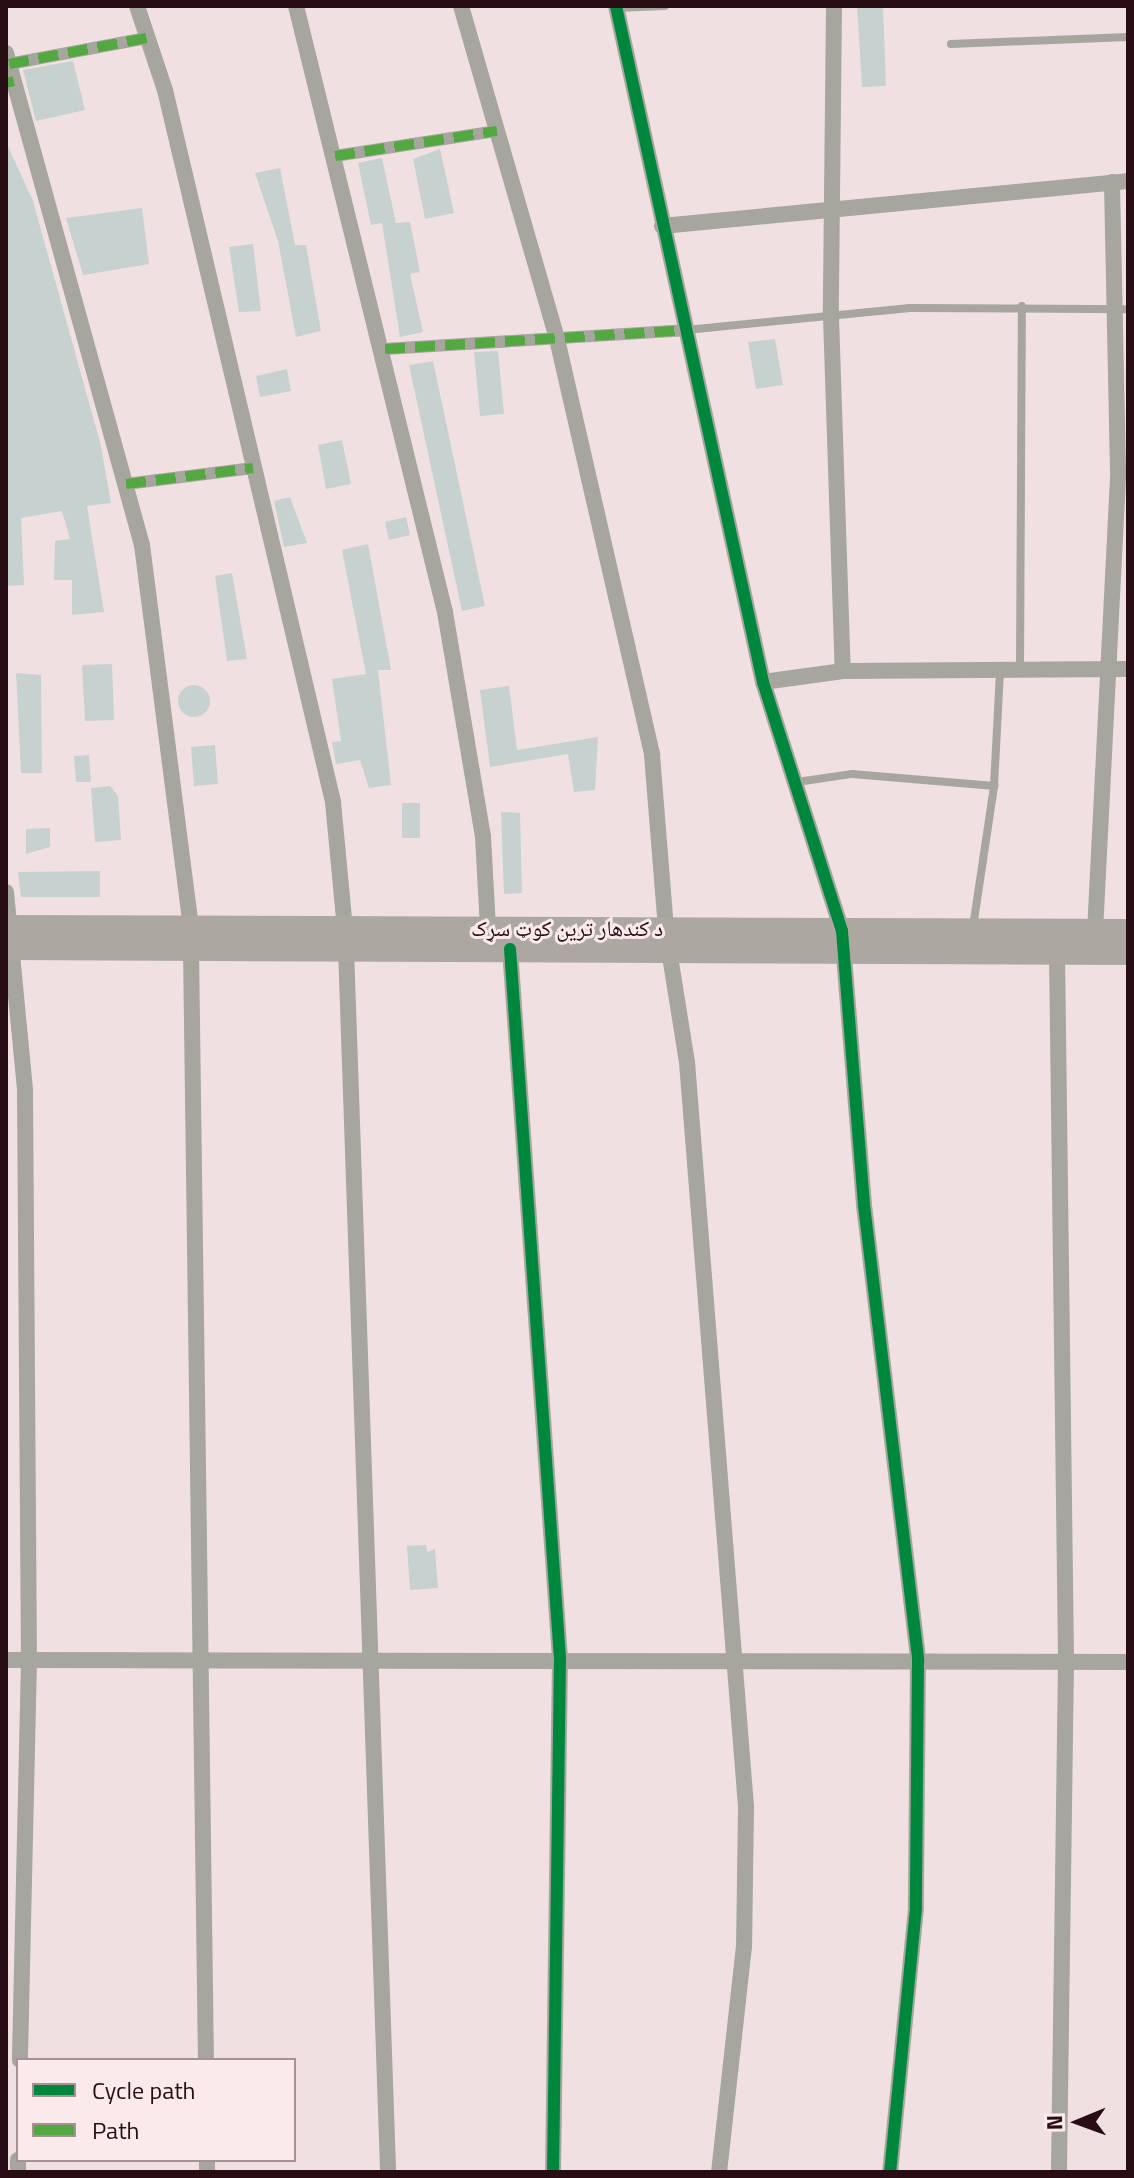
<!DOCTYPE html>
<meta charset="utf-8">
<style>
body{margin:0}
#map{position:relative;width:1134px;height:2178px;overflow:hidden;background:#f0e0e2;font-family:"Titillium Web","Noto Naskh Arabic",sans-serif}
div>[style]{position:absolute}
.building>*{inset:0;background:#c7d1d0}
.round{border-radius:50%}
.service>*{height:8px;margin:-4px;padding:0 4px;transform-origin:4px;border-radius:4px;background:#a6a69e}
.pedestrian>*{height:12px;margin:-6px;padding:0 6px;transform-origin:6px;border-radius:6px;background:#a6a69e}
.minor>*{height:16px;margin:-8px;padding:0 8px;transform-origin:8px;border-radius:8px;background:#a6a69e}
.primary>*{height:26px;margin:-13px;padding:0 13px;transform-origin:13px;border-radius:13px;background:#aca8a1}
.quiet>*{height:10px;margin-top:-5px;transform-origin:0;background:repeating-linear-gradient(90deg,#53a842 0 20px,transparent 0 30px)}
.cycleway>*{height:12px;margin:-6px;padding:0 6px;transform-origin:6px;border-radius:6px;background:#00873e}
span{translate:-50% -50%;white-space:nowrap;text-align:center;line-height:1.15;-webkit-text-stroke:6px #faeaec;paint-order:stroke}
.street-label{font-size:22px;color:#280e14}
.frame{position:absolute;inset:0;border:8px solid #280e14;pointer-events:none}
.legend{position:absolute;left:16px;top:2058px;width:280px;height:104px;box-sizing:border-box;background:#faeaec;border:2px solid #a69296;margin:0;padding:10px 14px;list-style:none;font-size:24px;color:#280e14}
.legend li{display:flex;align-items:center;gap:16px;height:40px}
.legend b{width:40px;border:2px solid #a69296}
.north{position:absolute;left:1038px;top:2082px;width:80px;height:80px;-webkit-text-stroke:6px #faeaec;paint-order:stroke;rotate:269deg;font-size:22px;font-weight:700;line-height:32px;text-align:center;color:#280e14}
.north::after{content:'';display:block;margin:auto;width:28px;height:36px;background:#280e14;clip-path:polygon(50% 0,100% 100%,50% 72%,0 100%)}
</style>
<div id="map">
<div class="building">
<i style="clip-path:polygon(857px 7px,883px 7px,886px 86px,862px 87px)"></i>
<i style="clip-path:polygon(73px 61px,85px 110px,36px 121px,23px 70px)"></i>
<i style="clip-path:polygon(6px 142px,33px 201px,101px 446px,111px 503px,87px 506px,104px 612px,72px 615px,72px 580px,54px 580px,55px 541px,70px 539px,62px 511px,21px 518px,24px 585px,6px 586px)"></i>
<i style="clip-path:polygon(440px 149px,454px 213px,425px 219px,413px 159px)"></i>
<i style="clip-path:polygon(382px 158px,396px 223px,410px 222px,420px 272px,410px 274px,423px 332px,400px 337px,382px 223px,371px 225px,358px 163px)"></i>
<i style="clip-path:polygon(280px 168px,295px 245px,306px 245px,321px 331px,296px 337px,278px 241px,255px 173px)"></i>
<i style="clip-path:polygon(142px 208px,149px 264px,83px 275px,66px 218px)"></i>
<i style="clip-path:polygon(253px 244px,261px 311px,239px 312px,229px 247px)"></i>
<i style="clip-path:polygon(775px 339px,783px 385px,756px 389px,748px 342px)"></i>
<i style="clip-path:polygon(498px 351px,504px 414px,480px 416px,474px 352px)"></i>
<i style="clip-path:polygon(433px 361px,485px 606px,462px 611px,409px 365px)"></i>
<i style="clip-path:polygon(287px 369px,291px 391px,260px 397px,256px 376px)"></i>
<i style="clip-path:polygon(342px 440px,351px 484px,326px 489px,318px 445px)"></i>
<i style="clip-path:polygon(290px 497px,307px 543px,284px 547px,274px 501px)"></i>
<i style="clip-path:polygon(406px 517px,410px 535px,389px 540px,385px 522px)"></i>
<i style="clip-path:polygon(368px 544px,391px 670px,378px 670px,391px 785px,369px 788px,360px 760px,336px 764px,332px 742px,341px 741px,332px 679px,366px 674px,342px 550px)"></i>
<i style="clip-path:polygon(232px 573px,247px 659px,227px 661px,215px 576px)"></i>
<i style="clip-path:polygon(112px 664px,114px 720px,85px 721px,82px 665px)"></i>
<i style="clip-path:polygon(16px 673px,41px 675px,42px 773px,21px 773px)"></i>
<i class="round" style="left:178px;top:685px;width:32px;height:32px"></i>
<i style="clip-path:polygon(509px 686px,517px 750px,598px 737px,595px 790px,574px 792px,568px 754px,490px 767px,480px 690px)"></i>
<i style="clip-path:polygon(215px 745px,218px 784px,194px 786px,191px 747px)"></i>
<i style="clip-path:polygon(89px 755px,91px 782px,76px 782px,74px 756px)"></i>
<i style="clip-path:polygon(110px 786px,118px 796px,121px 840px,95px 842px,91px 788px)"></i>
<i style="clip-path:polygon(402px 803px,420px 803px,420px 838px,402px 838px)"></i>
<i style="clip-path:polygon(501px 812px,520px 813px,522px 893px,504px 894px)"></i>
<i style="clip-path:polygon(50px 828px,50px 847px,26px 854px,26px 829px)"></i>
<i style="clip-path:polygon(100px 871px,100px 897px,21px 897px,18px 872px)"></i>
<i style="clip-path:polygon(426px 1545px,427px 1552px,435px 1549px,438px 1588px,410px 1590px,407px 1546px)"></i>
</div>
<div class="service">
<i style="left:616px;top:8px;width:49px;rotate:-2.3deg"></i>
<i style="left:951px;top:44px;width:177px;rotate:-2.3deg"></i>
<i style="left:686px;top:330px;width:225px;rotate:-5.6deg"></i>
<i style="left:910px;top:308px;width:218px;rotate:0.3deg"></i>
<i style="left:1020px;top:668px;width:362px;rotate:-89.7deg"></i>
<i style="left:797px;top:782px;width:56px;rotate:-8.3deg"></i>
<i style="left:852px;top:774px;width:143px;rotate:4.8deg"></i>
<i style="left:973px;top:927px;width:143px;rotate:-81.5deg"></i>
<i style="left:994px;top:786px;width:116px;rotate:-87deg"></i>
</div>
<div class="pedestrian">
<i style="left:9px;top:64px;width:140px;rotate:-10.7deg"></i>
<i style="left:335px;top:156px;width:164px;rotate:-8.8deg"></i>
<i style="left:385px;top:349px;width:300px;rotate:-3.6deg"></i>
<i style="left:126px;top:484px;width:128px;rotate:-7.2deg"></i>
</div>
<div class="minor">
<i style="left:137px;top:6px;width:89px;rotate:71.6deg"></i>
<i style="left:165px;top:90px;width:732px;rotate:76.72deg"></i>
<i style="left:333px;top:802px;width:127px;rotate:84.6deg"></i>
<i style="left:296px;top:6px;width:624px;rotate:76.19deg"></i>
<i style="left:445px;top:612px;width:227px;rotate:80.4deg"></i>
<i style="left:483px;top:836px;width:93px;rotate:86.9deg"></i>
<i style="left:461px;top:6px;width:347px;rotate:73.9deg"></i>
<i style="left:557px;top:339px;width:427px;rotate:77.1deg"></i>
<i style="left:652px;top:755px;width:176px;rotate:85.4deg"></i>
<i style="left:616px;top:6px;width:692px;rotate:77.73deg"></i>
<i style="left:763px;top:682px;width:261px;rotate:72.4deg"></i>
<i style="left:842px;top:931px;width:275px;rotate:85.4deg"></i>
<i style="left:864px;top:1205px;width:459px;rotate:83.2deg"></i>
<i style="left:918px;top:1661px;width:247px;rotate:90.5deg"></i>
<i style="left:916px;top:1908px;width:265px;rotate:95.6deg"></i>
<i style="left:834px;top:6px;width:311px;rotate:90.6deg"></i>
<i style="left:831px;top:317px;width:354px;rotate:88.1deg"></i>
<i style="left:6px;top:53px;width:510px;rotate:74.55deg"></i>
<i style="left:142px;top:545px;width:385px;rotate:82.7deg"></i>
<i style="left:662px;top:226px;width:468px;rotate:-5.5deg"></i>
<i style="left:763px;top:682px;width:81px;rotate:-7.8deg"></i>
<i style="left:843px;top:671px;width:285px;rotate:-0.4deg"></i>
<i style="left:6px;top:892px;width:200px;rotate:84.5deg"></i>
<i style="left:25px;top:1091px;width:569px;rotate:89.6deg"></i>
<i style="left:29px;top:1660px;width:400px;rotate:91.3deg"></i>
<i style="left:1095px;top:932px;width:462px;rotate:-87.1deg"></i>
<i style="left:1118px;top:471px;width:289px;rotate:-91.2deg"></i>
<i style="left:191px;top:948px;width:1112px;rotate:89.23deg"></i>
<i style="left:346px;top:948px;width:1225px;rotate:88.03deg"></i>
<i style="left:510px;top:949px;width:712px;rotate:85.97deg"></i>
<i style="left:560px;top:1659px;width:513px;rotate:90.78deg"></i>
<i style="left:669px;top:950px;width:113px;rotate:80.9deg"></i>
<i style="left:687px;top:1062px;width:747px;rotate:85.47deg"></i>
<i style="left:746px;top:1807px;width:139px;rotate:90.8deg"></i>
<i style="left:744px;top:1946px;width:227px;rotate:96.3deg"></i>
<i style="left:1057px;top:952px;width:710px;rotate:89.27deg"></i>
<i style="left:1066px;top:1662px;width:510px;rotate:90.79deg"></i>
<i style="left:6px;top:1660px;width:1122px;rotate:0.1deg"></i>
<i style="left:207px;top:2160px;width:12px;rotate:90deg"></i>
<i style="left:18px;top:2172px;width:12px;rotate:-90deg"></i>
</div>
<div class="primary">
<i style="left:6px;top:928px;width:1122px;rotate:0.2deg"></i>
<i style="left:6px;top:947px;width:1122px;rotate:0.26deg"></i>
</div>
<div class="quiet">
<i style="left:9px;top:64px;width:140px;rotate:-10.7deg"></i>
<i style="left:6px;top:83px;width:8px;rotate:-14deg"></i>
<i style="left:335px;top:156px;width:164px;rotate:-8.8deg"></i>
<i style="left:385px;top:349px;width:300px;rotate:-3.6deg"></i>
<i style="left:126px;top:484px;width:128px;rotate:-7.2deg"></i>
</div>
<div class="cycleway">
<i style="left:616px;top:6px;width:692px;rotate:77.73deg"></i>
<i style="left:763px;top:682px;width:261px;rotate:72.4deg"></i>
<i style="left:842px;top:931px;width:275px;rotate:85.4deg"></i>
<i style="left:864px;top:1205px;width:459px;rotate:83.2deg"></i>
<i style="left:918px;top:1661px;width:247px;rotate:90.5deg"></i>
<i style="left:916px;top:1908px;width:265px;rotate:95.6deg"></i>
<i style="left:510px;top:949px;width:712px;rotate:85.97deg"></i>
<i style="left:560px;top:1659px;width:513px;rotate:90.78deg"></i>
</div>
<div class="street-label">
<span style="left:567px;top:929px">د کندهار ترين کوټ سړک</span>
</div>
<div class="frame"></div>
<ul class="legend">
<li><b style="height:10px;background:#00873e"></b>Cycle path</li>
<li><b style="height:10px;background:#53a842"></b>Path</li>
</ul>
<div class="north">N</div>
</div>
